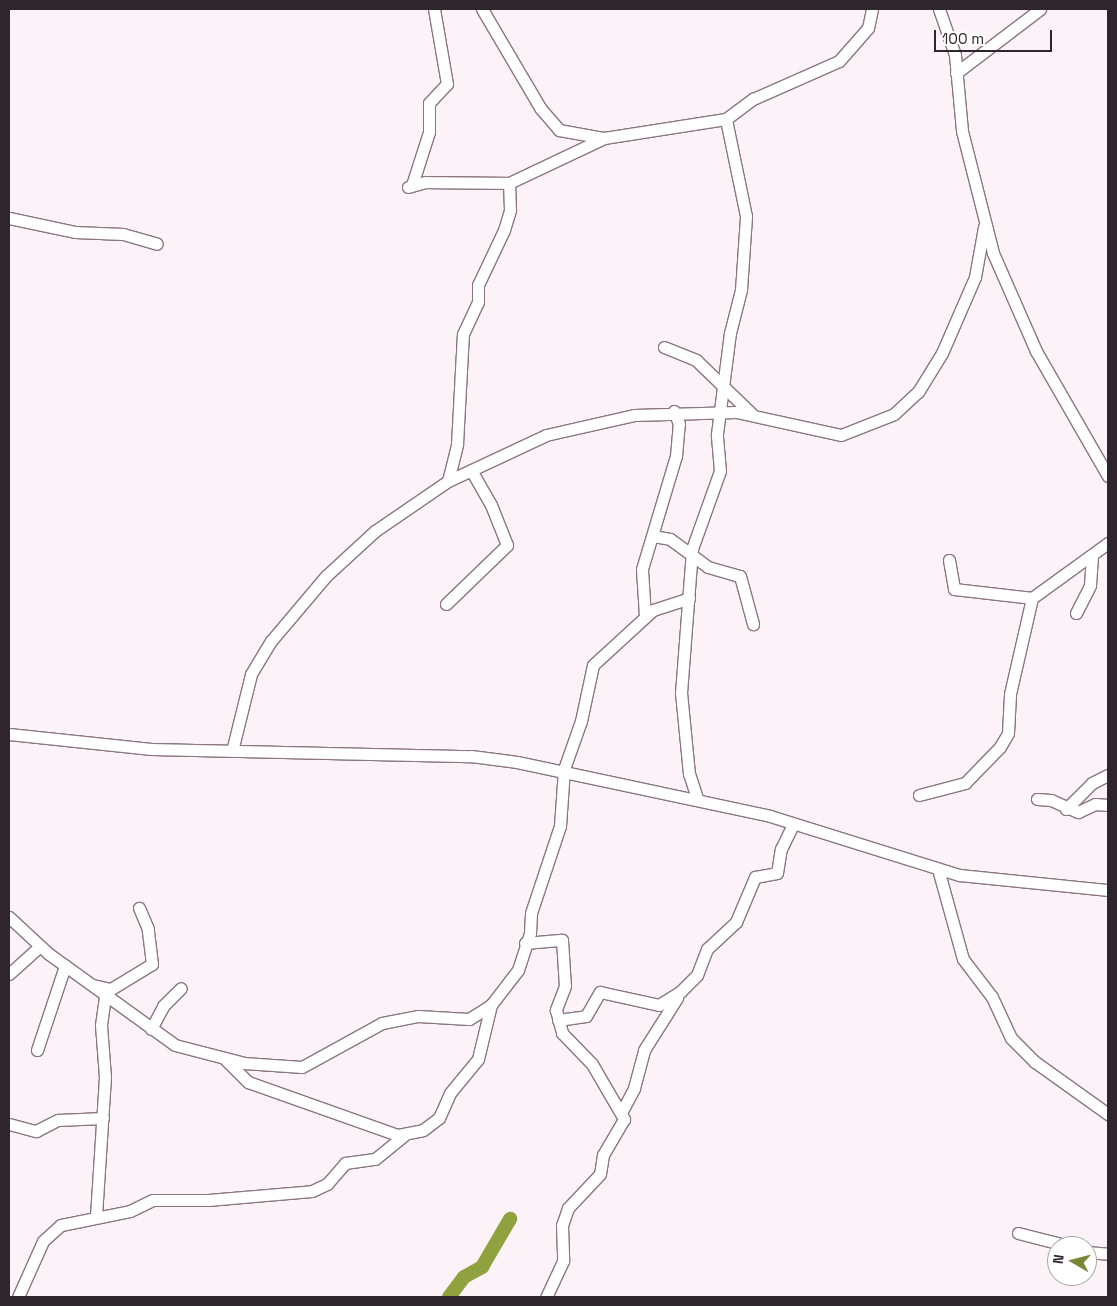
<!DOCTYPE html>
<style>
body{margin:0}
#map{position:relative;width:1117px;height:1306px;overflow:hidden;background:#fcf3f9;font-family:"Space Grotesk",sans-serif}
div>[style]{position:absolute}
.river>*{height:14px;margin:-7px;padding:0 7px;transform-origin:7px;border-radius:7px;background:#90a240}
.roads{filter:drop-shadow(1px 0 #8a7683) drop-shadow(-1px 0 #8a7683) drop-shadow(0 1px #8a7683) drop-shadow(0 -1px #8a7683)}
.minor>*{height:11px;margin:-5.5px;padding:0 5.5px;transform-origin:5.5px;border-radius:5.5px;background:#fff}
span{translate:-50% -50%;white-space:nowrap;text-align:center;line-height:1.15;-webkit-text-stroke:4.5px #fff;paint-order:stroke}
.frame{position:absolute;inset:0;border:10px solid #2e262c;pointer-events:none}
.north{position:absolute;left:1047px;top:1236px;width:50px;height:50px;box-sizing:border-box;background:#fff;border:1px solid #aba8ab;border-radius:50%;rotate:278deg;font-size:14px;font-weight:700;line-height:20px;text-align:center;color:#2e262c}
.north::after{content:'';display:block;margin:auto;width:18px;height:22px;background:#788736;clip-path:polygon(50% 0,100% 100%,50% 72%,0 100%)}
.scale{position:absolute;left:934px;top:30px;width:118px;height:22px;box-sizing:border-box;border:2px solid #2e262c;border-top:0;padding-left:6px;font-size:15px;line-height:18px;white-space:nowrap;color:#2e262c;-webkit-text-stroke:4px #fff;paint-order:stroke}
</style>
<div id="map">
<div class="river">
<i style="left:449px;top:1297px;width:25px;rotate:-53deg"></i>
<i style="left:464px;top:1277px;width:21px;rotate:-29deg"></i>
<i style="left:482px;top:1267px;width:56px;rotate:-59.7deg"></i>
</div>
<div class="roads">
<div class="minor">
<i style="left:482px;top:9px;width:116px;rotate:59.5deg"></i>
<i style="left:541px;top:109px;width:28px;rotate:49deg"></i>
<i style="left:559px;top:130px;width:46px;rotate:10.1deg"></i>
<i style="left:604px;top:138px;width:123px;rotate:-8.9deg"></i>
<i style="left:726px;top:119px;width:34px;rotate:-37deg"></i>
<i style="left:753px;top:99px;width:94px;rotate:-23.8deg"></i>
<i style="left:839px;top:61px;width:44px;rotate:-48.7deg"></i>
<i style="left:868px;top:28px;width:19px;rotate:-78deg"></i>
<i style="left:939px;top:9px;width:49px;rotate:70.8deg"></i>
<i style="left:955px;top:55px;width:76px;rotate:84.7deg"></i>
<i style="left:962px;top:131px;width:126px;rotate:75.7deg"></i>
<i style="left:993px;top:253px;width:107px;rotate:66.3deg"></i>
<i style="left:1036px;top:351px;width:144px;rotate:60.1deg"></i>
<i style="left:956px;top:73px;width:106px;rotate:-37.3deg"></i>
<i style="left:412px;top:185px;width:56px;rotate:-72.2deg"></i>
<i style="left:429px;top:132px;width:29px;rotate:-90deg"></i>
<i style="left:429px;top:103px;width:26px;rotate:-47deg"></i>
<i style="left:447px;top:84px;width:76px;rotate:-99.8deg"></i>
<i style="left:408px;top:187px;width:18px;rotate:-16deg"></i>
<i style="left:425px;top:182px;width:84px;rotate:0.7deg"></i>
<i style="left:9px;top:218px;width:67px;rotate:12deg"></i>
<i style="left:75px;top:232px;width:48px;rotate:2.4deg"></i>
<i style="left:123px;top:234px;width:35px;rotate:16deg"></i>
<i style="left:664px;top:347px;width:35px;rotate:22deg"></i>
<i style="left:696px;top:360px;width:78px;rotate:44deg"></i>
<i style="left:448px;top:481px;width:38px;rotate:-76deg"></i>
<i style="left:457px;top:444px;width:110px;rotate:-86.9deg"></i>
<i style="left:463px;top:334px;width:35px;rotate:-65deg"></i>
<i style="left:478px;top:302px;width:17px;rotate:-90deg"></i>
<i style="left:478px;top:285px;width:61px;rotate:-64.7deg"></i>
<i style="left:504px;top:230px;width:21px;rotate:-73deg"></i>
<i style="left:510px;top:210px;width:27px;rotate:-92deg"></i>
<i style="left:509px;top:183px;width:105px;rotate:-25.3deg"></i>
<i style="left:653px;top:536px;width:17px;rotate:10deg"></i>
<i style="left:670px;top:539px;width:47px;rotate:36.4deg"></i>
<i style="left:708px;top:567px;width:33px;rotate:16deg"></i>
<i style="left:740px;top:576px;width:50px;rotate:74.8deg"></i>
<i style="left:949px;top:560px;width:29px;rotate:80deg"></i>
<i style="left:954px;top:589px;width:79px;rotate:6.6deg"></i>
<i style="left:446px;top:604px;width:85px;rotate:-44deg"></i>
<i style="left:507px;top:545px;width:43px;rotate:-111.8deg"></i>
<i style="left:491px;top:505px;width:40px;rotate:-119.7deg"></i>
<i style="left:1076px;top:613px;width:31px;rotate:-63deg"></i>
<i style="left:1090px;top:585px;width:30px;rotate:-86deg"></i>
<i style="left:645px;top:616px;width:47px;rotate:-93.7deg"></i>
<i style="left:642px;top:569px;width:118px;rotate:-73.3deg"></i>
<i style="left:676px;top:456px;width:32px;rotate:-85deg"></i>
<i style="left:679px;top:424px;width:14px;rotate:-111deg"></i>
<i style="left:9px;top:734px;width:143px;rotate:6deg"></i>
<i style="left:151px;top:749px;width:320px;rotate:1.3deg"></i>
<i style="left:471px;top:756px;width:46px;rotate:7.4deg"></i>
<i style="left:517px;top:762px;width:259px;rotate:12deg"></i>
<i style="left:770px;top:816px;width:199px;rotate:17.3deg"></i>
<i style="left:960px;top:875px;width:149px;rotate:5.8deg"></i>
<i style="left:232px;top:751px;width:79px;rotate:-76.1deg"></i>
<i style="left:251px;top:674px;width:39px;rotate:-59deg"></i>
<i style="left:271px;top:641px;width:85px;rotate:-49.8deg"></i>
<i style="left:326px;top:576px;width:67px;rotate:-42.6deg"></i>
<i style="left:375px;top:531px;width:88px;rotate:-34.4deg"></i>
<i style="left:448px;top:481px;width:108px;rotate:-25.1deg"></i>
<i style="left:546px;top:435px;width:90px;rotate:-12.8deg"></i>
<i style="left:634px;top:415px;width:102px;rotate:-1.7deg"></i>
<i style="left:736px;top:412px;width:107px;rotate:12.4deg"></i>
<i style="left:841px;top:435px;width:57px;rotate:-21.6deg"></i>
<i style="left:894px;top:414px;width:33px;rotate:-43deg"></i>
<i style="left:918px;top:392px;width:46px;rotate:-58.4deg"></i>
<i style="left:942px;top:353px;width:83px;rotate:-66.5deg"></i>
<i style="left:975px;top:277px;width:51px;rotate:-79.8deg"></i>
<i style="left:919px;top:795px;width:48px;rotate:-14.6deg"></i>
<i style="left:965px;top:783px;width:50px;rotate:-45.8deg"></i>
<i style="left:1000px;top:747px;width:16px;rotate:-60deg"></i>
<i style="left:1008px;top:733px;width:39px;rotate:-87deg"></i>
<i style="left:1010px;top:694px;width:98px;rotate:-77.1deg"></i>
<i style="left:1032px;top:598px;width:94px;rotate:-35.9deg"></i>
<i style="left:697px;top:798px;width:25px;rotate:-108deg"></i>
<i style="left:689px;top:774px;width:81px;rotate:-95.6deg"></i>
<i style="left:681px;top:693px;width:144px;rotate:-85.6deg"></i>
<i style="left:692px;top:549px;width:83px;rotate:-70.3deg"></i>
<i style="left:720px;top:471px;width:37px;rotate:-95deg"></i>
<i style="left:717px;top:434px;width:102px;rotate:-82.7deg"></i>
<i style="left:730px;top:333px;width:44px;rotate:-75.7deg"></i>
<i style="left:741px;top:290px;width:74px;rotate:-86.1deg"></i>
<i style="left:746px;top:216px;width:99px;rotate:-101.7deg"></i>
<i style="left:1037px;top:799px;width:14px;rotate:4deg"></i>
<i style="left:1051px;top:800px;width:30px;rotate:24deg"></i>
<i style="left:1078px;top:812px;width:19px;rotate:-25deg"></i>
<i style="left:1095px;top:804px;width:13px;rotate:4deg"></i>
<i style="left:1066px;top:809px;width:37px;rotate:-45deg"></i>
<i style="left:1092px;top:783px;width:18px;rotate:-27deg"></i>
<i style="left:938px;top:869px;width:93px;rotate:74.5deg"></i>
<i style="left:963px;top:959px;width:48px;rotate:52.7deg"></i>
<i style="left:992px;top:997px;width:45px;rotate:65.1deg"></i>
<i style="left:1011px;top:1038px;width:34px;rotate:45deg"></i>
<i style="left:1035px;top:1062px;width:90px;rotate:35.5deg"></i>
<i style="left:9px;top:917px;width:54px;rotate:42.8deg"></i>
<i style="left:49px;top:954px;width:155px;rotate:35.8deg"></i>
<i style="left:175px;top:1045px;width:71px;rotate:14.6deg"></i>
<i style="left:244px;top:1063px;width:58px;rotate:3.9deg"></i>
<i style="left:302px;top:1067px;width:91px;rotate:-28.8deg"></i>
<i style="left:382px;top:1023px;width:37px;rotate:-11deg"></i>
<i style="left:418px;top:1016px;width:51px;rotate:3.4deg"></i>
<i style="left:469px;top:1019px;width:25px;rotate:-32deg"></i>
<i style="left:525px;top:943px;width:37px;rotate:-5deg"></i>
<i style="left:562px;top:940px;width:46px;rotate:86.3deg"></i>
<i style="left:565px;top:986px;width:26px;rotate:111deg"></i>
<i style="left:556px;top:1010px;width:24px;rotate:75deg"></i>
<i style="left:562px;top:1033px;width:43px;rotate:45.9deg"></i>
<i style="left:592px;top:1064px;width:64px;rotate:59.8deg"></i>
<i style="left:624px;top:1119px;width:42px;rotate:120.3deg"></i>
<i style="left:603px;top:1155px;width:19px;rotate:99deg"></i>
<i style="left:600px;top:1174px;width:47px;rotate:133.3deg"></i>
<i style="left:568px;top:1208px;width:18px;rotate:109deg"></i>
<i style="left:562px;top:1225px;width:36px;rotate:88deg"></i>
<i style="left:563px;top:1261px;width:40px;rotate:115deg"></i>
<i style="left:9px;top:974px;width:40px;rotate:-42deg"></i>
<i style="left:93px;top:985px;width:18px;rotate:13deg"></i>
<i style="left:111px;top:989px;width:48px;rotate:-31.4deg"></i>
<i style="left:152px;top:964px;width:35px;rotate:-97deg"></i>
<i style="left:148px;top:929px;width:23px;rotate:-113deg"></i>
<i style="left:558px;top:1020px;width:28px;rotate:-8deg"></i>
<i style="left:586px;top:1016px;width:28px;rotate:-60deg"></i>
<i style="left:600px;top:992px;width:60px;rotate:12.4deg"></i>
<i style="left:659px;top:1005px;width:26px;rotate:-32deg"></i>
<i style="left:681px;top:991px;width:23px;rotate:-45deg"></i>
<i style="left:697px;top:975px;width:28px;rotate:-69deg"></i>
<i style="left:707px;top:949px;width:40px;rotate:-43deg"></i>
<i style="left:736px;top:922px;width:49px;rotate:-67.1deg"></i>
<i style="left:755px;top:877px;width:22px;rotate:-10deg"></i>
<i style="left:777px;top:873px;width:24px;rotate:-81deg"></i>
<i style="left:781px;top:849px;width:28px;rotate:-64deg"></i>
<i style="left:151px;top:1029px;width:26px;rotate:-62deg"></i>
<i style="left:163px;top:1006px;width:25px;rotate:-45deg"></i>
<i style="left:37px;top:1050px;width:89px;rotate:-71.6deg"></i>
<i style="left:225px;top:1059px;width:33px;rotate:45deg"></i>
<i style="left:248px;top:1082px;width:159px;rotate:19.5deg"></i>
<i style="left:398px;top:1135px;width:25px;rotate:-11deg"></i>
<i style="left:423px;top:1130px;width:20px;rotate:-37deg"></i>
<i style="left:439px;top:1118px;width:27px;rotate:-66deg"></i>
<i style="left:450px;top:1093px;width:44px;rotate:-50.5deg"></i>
<i style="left:478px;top:1059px;width:56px;rotate:-76.5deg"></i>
<i style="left:491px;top:1005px;width:44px;rotate:-52.4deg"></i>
<i style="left:518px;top:970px;width:39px;rotate:-72deg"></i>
<i style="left:530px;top:933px;width:20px;rotate:-87deg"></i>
<i style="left:531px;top:913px;width:92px;rotate:-71.6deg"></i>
<i style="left:560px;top:826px;width:57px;rotate:-86deg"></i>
<i style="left:564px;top:769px;width:51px;rotate:-70.5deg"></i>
<i style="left:581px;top:721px;width:57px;rotate:-77.9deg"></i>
<i style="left:593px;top:665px;width:81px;rotate:-42.5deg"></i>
<i style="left:653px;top:610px;width:38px;rotate:-18deg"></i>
<i style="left:622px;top:1111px;width:26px;rotate:-62deg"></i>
<i style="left:634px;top:1088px;width:39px;rotate:-75deg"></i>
<i style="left:644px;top:1050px;width:62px;rotate:-57.6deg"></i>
<i style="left:9px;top:1124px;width:28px;rotate:15deg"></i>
<i style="left:36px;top:1131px;width:25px;rotate:-27deg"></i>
<i style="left:58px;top:1120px;width:45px;rotate:-2.5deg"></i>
<i style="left:96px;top:1216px;width:139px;rotate:-86.3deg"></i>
<i style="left:105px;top:1077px;width:52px;rotate:-94.4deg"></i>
<i style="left:101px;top:1025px;width:27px;rotate:-82deg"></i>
<i style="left:1018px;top:1233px;width:53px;rotate:14.3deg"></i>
<i style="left:1087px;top:1252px;width:21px;rotate:5deg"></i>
<i style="left:18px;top:1297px;width:61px;rotate:-65.9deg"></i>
<i style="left:43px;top:1241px;width:24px;rotate:-42deg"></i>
<i style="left:61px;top:1225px;width:70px;rotate:-11.5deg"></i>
<i style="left:130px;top:1211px;width:25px;rotate:-26deg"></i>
<i style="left:153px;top:1200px;width:55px"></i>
<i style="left:208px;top:1200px;width:104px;rotate:-4.9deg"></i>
<i style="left:312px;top:1191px;width:17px;rotate:-25deg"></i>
<i style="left:327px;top:1184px;width:28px;rotate:-49deg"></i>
<i style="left:345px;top:1163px;width:30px;rotate:-8deg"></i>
<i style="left:375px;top:1159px;width:36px;rotate:-39deg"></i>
</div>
</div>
<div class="frame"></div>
<div class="north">N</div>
<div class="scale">100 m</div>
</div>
